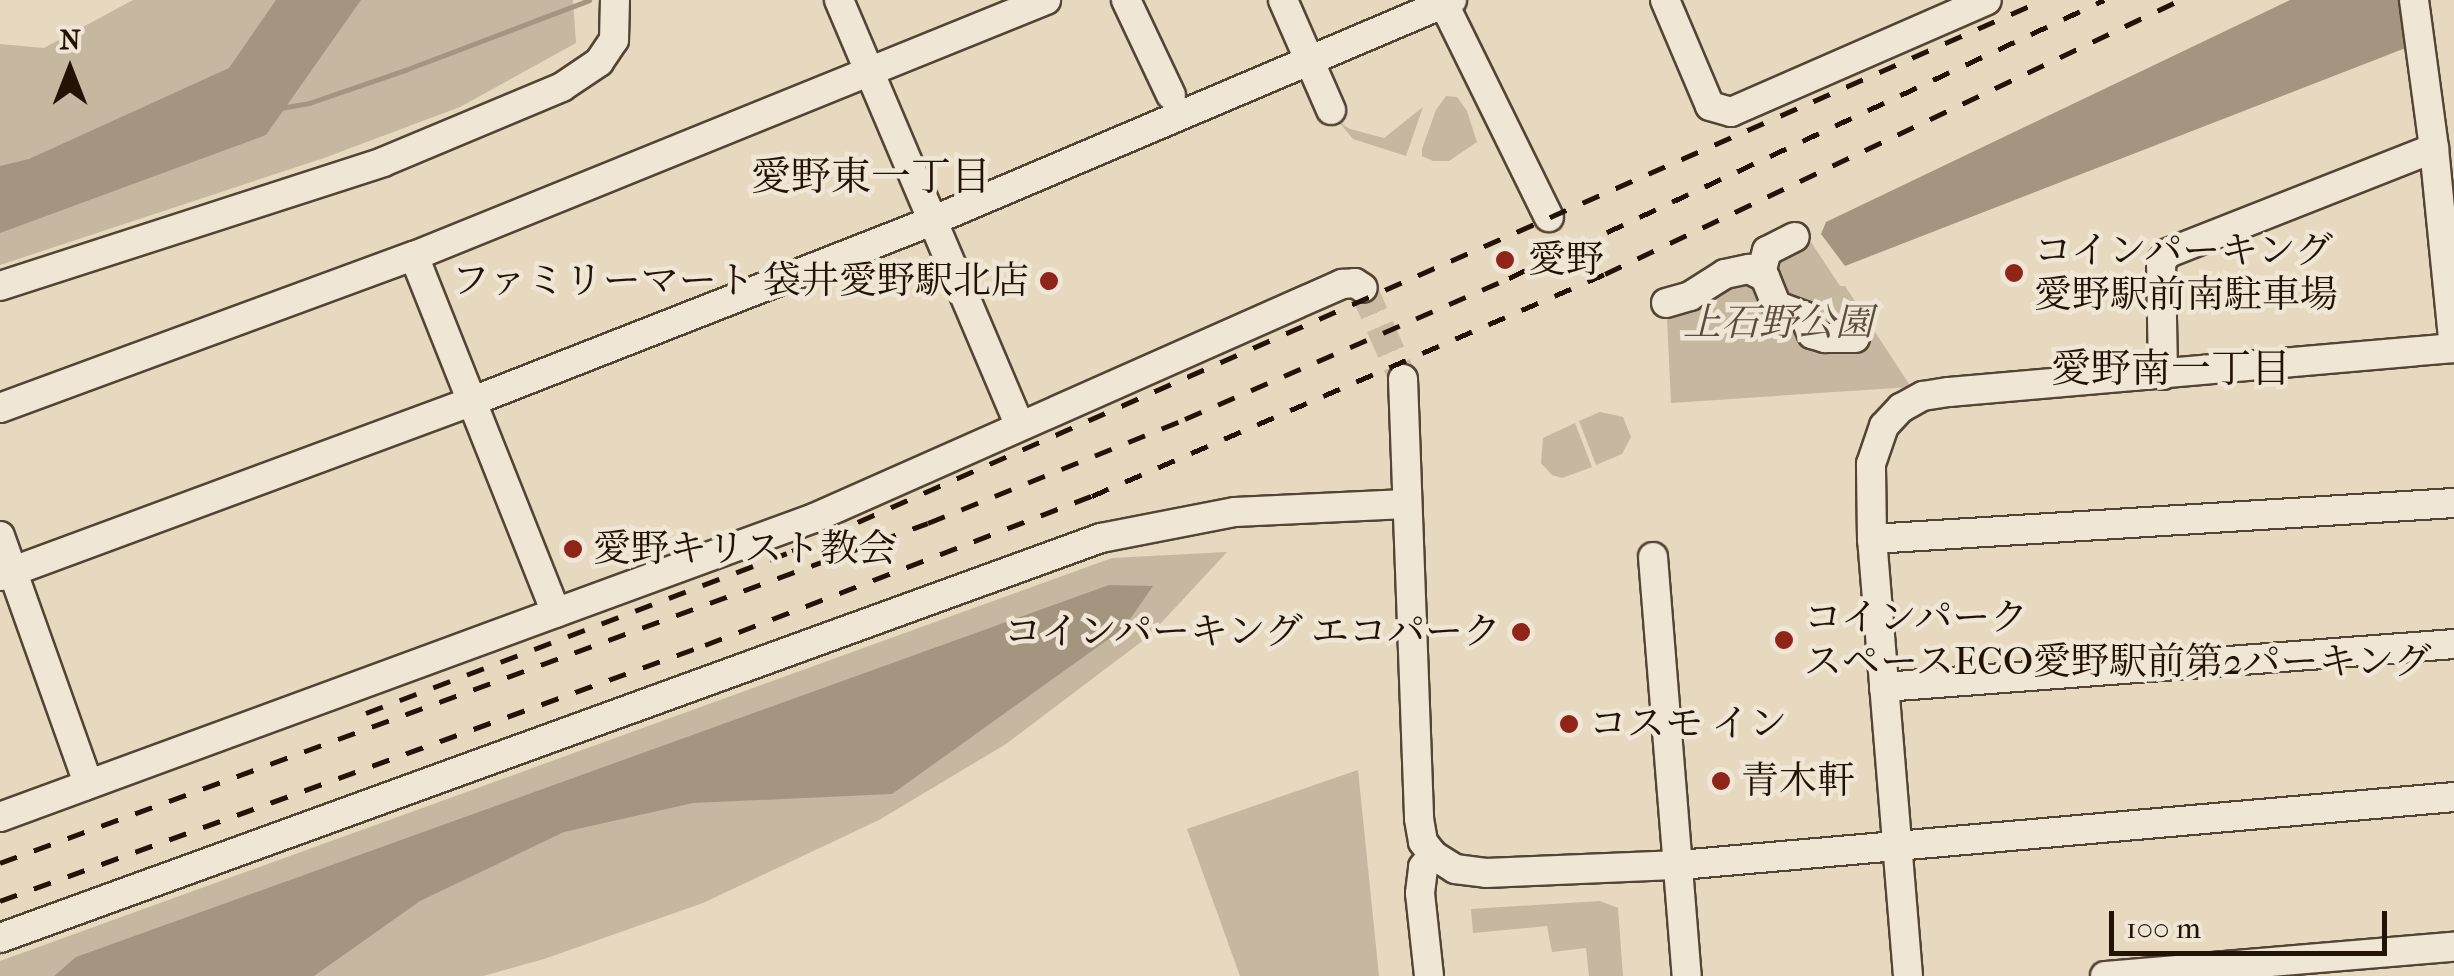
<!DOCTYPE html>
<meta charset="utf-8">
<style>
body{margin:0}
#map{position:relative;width:2454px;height:976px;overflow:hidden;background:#e6d9c0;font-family:"IM FELL French Canon","Noto Serif JP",serif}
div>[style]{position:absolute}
.green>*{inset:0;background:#c5b7a0}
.water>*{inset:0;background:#a49581}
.stream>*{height:5px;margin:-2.5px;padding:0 2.5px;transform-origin:2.5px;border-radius:2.5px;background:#a49581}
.minor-tunnel>*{height:28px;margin-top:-14px;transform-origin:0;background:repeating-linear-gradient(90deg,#c9bba4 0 28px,transparent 0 42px)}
.roads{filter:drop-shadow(2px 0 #544434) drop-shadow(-2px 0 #544434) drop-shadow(0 2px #544434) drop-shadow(0 -2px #544434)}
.minor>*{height:28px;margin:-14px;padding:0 14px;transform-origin:14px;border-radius:14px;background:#efe6d6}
.rail>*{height:5px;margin-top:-2.5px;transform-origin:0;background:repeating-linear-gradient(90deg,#231206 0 18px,transparent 0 36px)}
.dots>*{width:28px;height:28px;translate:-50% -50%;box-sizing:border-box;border:5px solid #efe6d6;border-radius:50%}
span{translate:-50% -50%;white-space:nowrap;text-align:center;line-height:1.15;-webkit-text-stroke:9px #efe6d6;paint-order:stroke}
.poi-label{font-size:38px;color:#231206}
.left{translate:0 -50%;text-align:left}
.right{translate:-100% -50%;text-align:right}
.park-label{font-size:38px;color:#5c4c3c;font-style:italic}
.neighbourhood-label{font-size:40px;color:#231206}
.north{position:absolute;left:20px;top:20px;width:100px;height:100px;-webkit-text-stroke:8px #efe6d6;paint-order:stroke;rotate:0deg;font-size:28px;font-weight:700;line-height:40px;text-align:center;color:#231206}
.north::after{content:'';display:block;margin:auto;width:35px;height:45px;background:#231206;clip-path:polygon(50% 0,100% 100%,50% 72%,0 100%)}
.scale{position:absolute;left:2109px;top:911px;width:278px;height:45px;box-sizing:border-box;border:5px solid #231206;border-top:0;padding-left:12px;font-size:30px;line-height:35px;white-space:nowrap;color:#231206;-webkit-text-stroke:8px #efe6d6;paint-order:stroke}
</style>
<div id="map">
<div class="green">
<i style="clip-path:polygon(133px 0,573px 0,576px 43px,460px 107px,324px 158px,0 265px,0 44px,44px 48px)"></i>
<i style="clip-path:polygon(1446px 96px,1457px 97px,1467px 111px,1477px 142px,1449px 161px,1433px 161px,1422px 156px,1422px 149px,1436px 110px)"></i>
<i style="clip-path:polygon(1423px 107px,1406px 156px,1353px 139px,1339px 122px,1350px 129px,1384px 138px)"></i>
<i style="clip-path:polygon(1803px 230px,1840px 286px,1845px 286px,1911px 387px,1671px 403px,1666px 297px)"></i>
<i style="clip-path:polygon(1600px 412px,1623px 417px,1631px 437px,1622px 454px,1596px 465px,1579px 421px)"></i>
<i style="clip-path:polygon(1575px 423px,1592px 467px,1562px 478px,1552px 475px,1541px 463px,1543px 438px)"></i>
<i style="clip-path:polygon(1227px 552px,1149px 636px,1006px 744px,879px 820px,703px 903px,544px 959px,483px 976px,0 976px,0 961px,1112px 558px)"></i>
<i style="clip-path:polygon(1358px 770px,1379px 976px,1240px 976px,1187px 829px)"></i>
<i style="clip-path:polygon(1600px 901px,1618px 908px,1623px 976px,1589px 976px,1586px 948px,1552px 952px,1547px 926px,1473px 933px,1471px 909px)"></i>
</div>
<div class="water">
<i style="clip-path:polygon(276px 0,361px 0,266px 135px,0 233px,0 166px,29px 159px,229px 68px)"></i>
<i style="clip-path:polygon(2290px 0,2403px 0,2416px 44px,1845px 266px,1821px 234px,1826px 222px)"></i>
<i style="clip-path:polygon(1109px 585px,1153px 586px,1124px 628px,892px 794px,693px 803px,564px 832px,420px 901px,314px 976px,54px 976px,76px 957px)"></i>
</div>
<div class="stream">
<i style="left:281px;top:108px;width:28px;rotate:-10deg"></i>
<i style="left:309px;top:103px;width:102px;rotate:-19deg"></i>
<i style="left:405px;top:70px;width:197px;rotate:-20.8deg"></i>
</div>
<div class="minor-tunnel">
<i style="left:1363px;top:288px;width:99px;rotate:66.3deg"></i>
</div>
<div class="roads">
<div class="minor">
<i style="left:839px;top:0;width:462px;rotate:67deg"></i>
<i style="left:1126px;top:0;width:105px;rotate:64.7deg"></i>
<i style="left:1283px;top:0;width:120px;rotate:66.4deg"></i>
<i style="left:1442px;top:0;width:242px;rotate:63.8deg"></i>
<i style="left:1665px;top:0;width:115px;rotate:67deg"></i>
<i style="left:1710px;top:106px;width:22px;rotate:16deg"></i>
<i style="left:1731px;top:112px;width:279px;rotate:-23.6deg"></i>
<i style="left:2414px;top:0;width:149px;rotate:82.3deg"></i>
<i style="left:414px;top:256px;width:384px;rotate:68.3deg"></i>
<i style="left:1761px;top:273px;width:23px;rotate:-75deg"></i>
<i style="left:1767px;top:251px;width:31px;rotate:-27deg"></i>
<i style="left:0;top:286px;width:403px;rotate:-17.9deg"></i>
<i style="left:383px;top:162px;width:194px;rotate:-22.7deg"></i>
<i style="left:562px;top:87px;width:45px;rotate:-34deg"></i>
<i style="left:599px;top:62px;width:27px;rotate:-56deg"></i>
<i style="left:614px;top:40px;width:40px;rotate:-88.6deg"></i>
<i style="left:1666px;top:303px;width:25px;rotate:-16deg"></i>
<i style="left:1690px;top:296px;width:41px;rotate:-32.2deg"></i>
<i style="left:1725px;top:274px;width:25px;rotate:-12deg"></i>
<i style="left:1749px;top:269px;width:18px;rotate:27deg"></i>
<i style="left:1765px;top:277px;width:31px;rotate:68deg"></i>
<i style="left:1777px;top:306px;width:29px;rotate:20deg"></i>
<i style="left:1804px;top:316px;width:20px;rotate:66deg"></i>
<i style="left:1812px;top:334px;width:14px;rotate:17deg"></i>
<i style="left:1825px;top:338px;width:30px"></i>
<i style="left:2163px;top:375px;width:113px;rotate:-91deg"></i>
<i style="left:2161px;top:262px;width:11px;rotate:-52deg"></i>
<i style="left:2168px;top:253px;width:286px;rotate:-21.5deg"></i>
<i style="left:2434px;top:148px;width:201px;rotate:84.3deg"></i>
<i style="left:1403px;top:379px;width:440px;rotate:87.9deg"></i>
<i style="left:1419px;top:819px;width:23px;rotate:80deg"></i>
<i style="left:1423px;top:842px;width:16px;rotate:52deg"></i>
<i style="left:1433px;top:855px;width:26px;rotate:32deg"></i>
<i style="left:1455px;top:869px;width:31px;rotate:7deg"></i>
<i style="left:1486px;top:873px;width:194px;rotate:-2.4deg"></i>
<i style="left:1680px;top:865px;width:777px;rotate:-5.02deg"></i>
<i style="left:0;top:408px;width:441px;rotate:-20.2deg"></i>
<i style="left:414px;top:256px;width:682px;rotate:-22.05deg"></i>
<i style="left:0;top:536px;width:254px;rotate:70.4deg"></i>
<i style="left:85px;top:775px;width:11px;rotate:95deg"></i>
<i style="left:1872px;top:539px;width:583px;rotate:-3.54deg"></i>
<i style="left:1653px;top:557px;width:420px;rotate:85.4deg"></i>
<i style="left:0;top:576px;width:504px;rotate:-20.3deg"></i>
<i style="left:473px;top:401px;width:493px;rotate:-21.4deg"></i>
<i style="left:932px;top:221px;width:565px;rotate:-23.03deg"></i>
<i style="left:1884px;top:687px;width:572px;rotate:-4.31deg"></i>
<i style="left:0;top:817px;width:867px;rotate:-20.17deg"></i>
<i style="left:814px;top:518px;width:578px;rotate:-23.9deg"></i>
<i style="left:1342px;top:284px;width:13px;rotate:-4deg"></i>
<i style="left:1355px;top:283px;width:9px;rotate:32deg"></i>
<i style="left:0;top:938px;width:1171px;rotate:-19.97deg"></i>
<i style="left:1101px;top:538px;width:136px;rotate:-11deg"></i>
<i style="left:1235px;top:512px;width:171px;rotate:-2.7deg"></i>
<i style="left:1429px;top:976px;width:83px;rotate:-96.2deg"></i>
<i style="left:1420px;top:893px;width:26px;rotate:-83deg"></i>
<i style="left:1423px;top:867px;width:16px;rotate:-50deg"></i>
<i style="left:1908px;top:976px;width:438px;rotate:-94.7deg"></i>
<i style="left:1872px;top:539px;width:75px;rotate:-90.8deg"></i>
<i style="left:1871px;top:464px;width:40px;rotate:-71.1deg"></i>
<i style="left:1884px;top:426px;width:25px;rotate:-47deg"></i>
<i style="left:1901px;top:408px;width:25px;rotate:-29deg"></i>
<i style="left:1923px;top:396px;width:26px;rotate:-9deg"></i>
<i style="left:1949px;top:392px;width:507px;rotate:-4.98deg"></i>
<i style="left:2105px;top:976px;width:350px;rotate:-4.8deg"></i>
</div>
</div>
<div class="rail">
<i style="left:366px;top:713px;width:456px;rotate:-20.8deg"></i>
<i style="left:792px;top:551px;width:1367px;rotate:-23.77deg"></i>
<i style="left:0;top:863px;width:988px;rotate:-20.12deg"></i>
<i style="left:928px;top:523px;width:277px;rotate:-22deg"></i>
<i style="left:1185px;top:419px;width:353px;rotate:-23.5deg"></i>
<i style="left:1509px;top:278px;width:657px;rotate:-25.04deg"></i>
<i style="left:0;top:901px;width:750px;rotate:-19.96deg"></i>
<i style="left:705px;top:645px;width:415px;rotate:-21.1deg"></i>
<i style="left:1092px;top:496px;width:559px;rotate:-23.4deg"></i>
<i style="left:1605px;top:274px;width:637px;rotate:-25.48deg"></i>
</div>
<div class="dots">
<i style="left:1505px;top:260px;background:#8f2418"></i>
<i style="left:2014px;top:273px;background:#8f2418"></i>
<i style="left:1049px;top:281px;background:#8f2418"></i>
<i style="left:573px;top:549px;background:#8f2418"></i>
<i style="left:1521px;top:632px;background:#8f2418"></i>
<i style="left:1784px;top:640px;background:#8f2418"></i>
<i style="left:1569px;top:724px;background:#8f2418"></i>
<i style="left:1721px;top:781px;background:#8f2418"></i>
</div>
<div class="poi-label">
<span class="left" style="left:2034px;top:273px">コインパーキング<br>愛野駅前南駐車場</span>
<span class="left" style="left:1528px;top:260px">愛野</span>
<span class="right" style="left:1029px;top:281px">ファミリーマート 袋井愛野駅北店</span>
<span class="left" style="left:593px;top:549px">愛野キリスト教会</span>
<span class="left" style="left:1804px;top:640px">コインパーク<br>スペースECO愛野駅前第2パーキング</span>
<span class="right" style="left:1501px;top:632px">コインパーキング エコパーク</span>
<span class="left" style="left:1589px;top:724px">コスモ イン</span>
<span class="left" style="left:1741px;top:781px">青木軒</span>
</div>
<div class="park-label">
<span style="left:1778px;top:323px">上石野公園</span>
</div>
<div class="neighbourhood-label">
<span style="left:871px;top:177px">愛野東一丁目</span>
<span style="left:2171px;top:369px">愛野南一丁目</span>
</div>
<div class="north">N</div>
<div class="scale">100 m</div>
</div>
